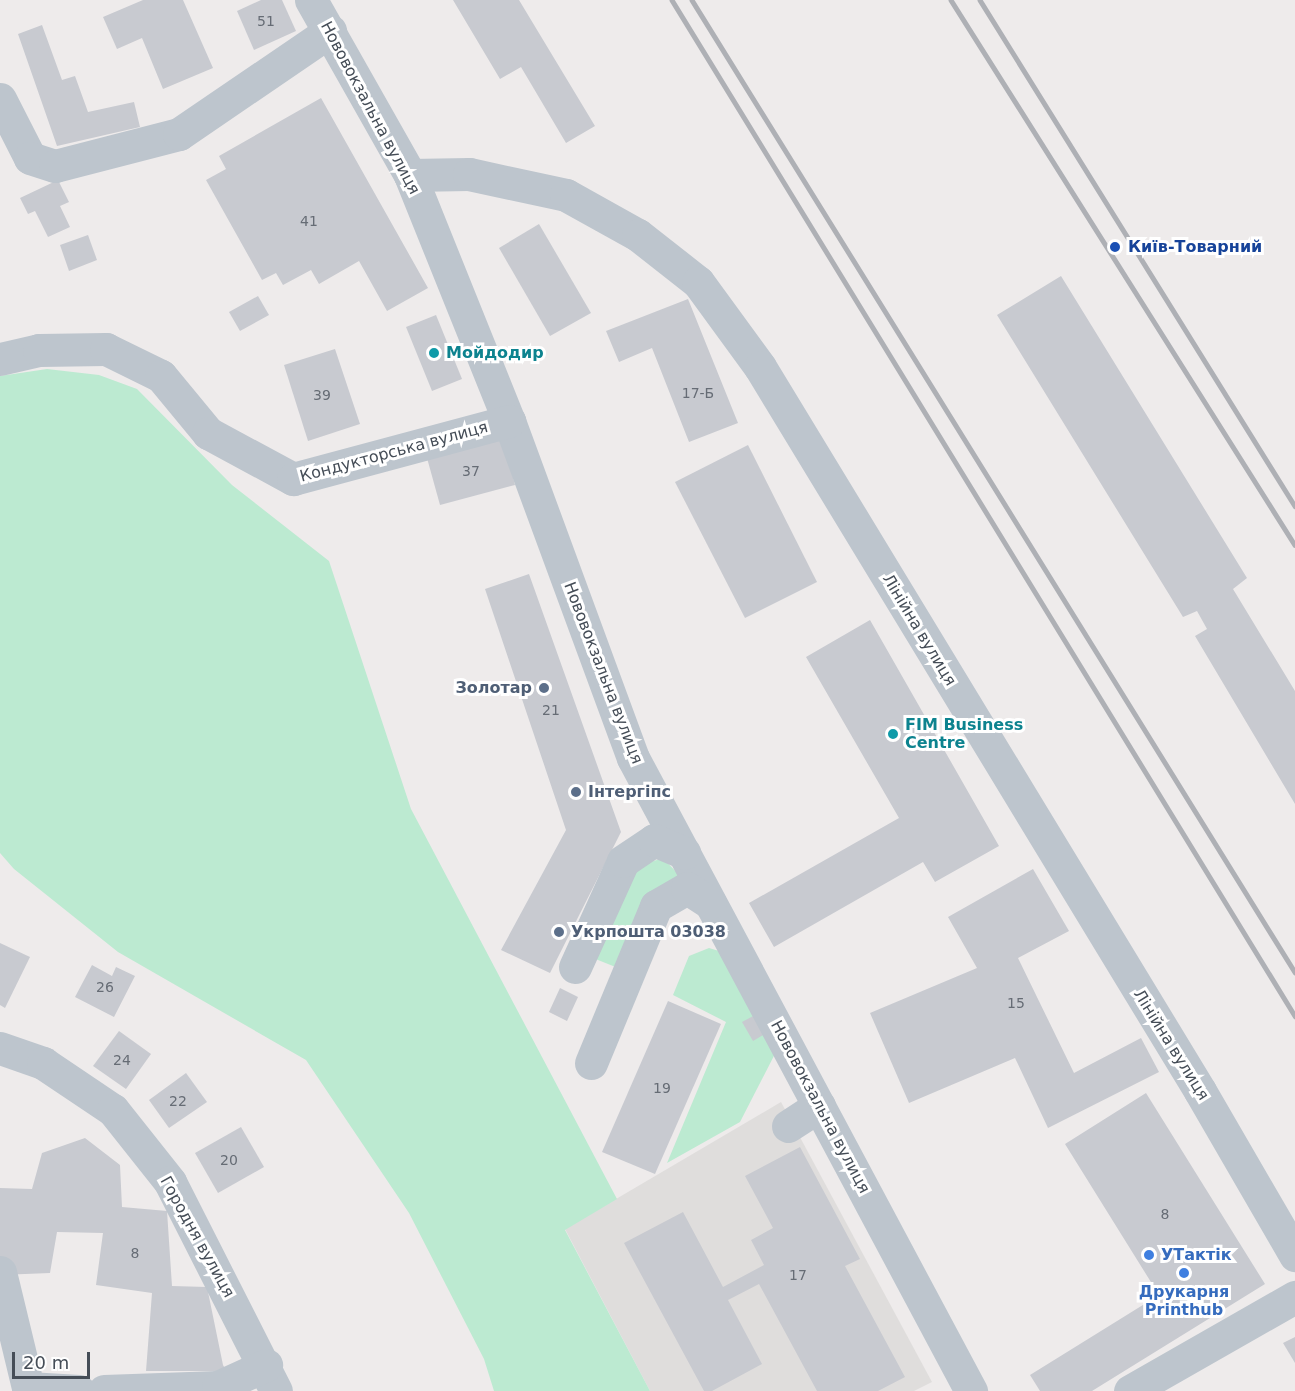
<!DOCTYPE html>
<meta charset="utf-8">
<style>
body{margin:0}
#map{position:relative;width:1295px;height:1391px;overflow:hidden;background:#eeebeb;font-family:"DejaVu Sans",sans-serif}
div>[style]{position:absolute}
.education>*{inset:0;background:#dfdddc}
.green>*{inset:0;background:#bcead1}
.building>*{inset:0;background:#c8cad0}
.minor>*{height:33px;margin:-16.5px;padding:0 16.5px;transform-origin:16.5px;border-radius:16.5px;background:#bdc5cd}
.rail>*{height:4.5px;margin:-2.25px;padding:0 2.25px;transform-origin:2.25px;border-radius:2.25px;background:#aeb0b5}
.dots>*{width:16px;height:16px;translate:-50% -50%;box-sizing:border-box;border:3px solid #fff;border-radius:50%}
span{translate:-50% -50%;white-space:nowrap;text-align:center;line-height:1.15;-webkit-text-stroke:6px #fff;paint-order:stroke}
.number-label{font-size:14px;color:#666c75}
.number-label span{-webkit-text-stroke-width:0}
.street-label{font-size:16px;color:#454d57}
.transit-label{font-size:16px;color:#164399;font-weight:700}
.left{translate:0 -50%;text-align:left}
.culture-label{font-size:16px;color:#0d838f;font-weight:700}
.service-label{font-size:16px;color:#4e5e75;font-weight:700}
.right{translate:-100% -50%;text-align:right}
.shop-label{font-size:16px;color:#366cbe;font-weight:700}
.scale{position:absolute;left:12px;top:1352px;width:78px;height:27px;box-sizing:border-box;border:3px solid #454d57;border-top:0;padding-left:8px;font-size:18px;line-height:21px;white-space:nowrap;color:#454d57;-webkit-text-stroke:4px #fff;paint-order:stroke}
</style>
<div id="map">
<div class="education">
<i style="clip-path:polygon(781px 1102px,932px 1382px,914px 1391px,650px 1391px,565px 1229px)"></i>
</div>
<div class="green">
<i style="clip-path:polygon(47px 369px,99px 375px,137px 389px,232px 485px,329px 561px,411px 809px,617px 1199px,565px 1230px,650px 1391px,494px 1391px,484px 1359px,409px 1213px,306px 1060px,118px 952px,14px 869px,0 853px,0 376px)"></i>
<i style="clip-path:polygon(663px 858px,679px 875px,618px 968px,588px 956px,635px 867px)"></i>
<i style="clip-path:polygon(709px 948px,729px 954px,779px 1046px,740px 1122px,667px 1163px,726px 1022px,673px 995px,689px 956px)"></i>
</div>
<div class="building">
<i style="clip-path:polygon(143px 0,183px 0,213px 68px,163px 89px,142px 38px,117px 49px,103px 17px)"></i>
<i style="clip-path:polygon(261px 0,282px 0,296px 31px,254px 50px,237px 11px)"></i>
<i style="clip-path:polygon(453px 0,519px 0,595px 126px,566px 143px,521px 67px,500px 79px)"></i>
<i style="clip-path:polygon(42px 25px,62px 80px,75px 76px,88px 112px,134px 102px,140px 127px,57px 146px,18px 34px)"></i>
<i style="clip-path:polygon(321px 98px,428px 288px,387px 311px,359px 261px,319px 284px,311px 270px,283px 285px,276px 273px,262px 280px,206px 180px,226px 169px,219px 156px)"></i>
<i style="clip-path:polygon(58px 180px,69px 202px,60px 206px,70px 227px,48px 237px,35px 211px,28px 214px,20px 198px)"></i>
<i style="clip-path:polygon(539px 224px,591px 313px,550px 336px,499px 248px)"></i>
<i style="clip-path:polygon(88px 235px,97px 260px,69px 271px,60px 245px)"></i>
<i style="clip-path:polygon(1061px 276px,1247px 578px,1233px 589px,1295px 691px,1295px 804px,1195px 636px,1207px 629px,1197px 611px,1183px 617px,997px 315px)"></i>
<i style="clip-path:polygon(258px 296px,269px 315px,240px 331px,229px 312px)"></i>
<i style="clip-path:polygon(688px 299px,738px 423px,689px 442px,652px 348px,619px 362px,606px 331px)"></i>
<i style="clip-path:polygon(436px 315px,462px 379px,432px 391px,406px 327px)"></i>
<i style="clip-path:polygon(335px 349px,360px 424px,308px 441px,284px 365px)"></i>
<i style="clip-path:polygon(503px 438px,515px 485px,440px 505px,427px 458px)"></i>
<i style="clip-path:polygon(748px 445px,817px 582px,745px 618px,675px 482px)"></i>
<i style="clip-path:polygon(529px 574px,621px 832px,550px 973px,501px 950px,566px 830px,485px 589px)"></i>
<i style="clip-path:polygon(870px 620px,999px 846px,935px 882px,923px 862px,774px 947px,749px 903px,899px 818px,806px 657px)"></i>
<i style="clip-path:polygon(1033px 869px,1069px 931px,1018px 958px,1074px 1073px,1141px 1038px,1159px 1072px,1048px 1128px,1015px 1058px,909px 1103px,870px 1013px,977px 968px,948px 917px)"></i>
<i style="clip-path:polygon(0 943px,30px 957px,5px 1008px,0 1005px)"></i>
<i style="clip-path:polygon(92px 965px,112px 976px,116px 967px,135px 976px,114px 1017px,75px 997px)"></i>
<i style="clip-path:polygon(560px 988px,578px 997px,567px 1021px,549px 1012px)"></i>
<i style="clip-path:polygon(668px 1001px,721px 1024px,655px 1174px,602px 1152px)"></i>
<i style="clip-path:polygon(755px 1015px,765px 1034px,753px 1041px,742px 1022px)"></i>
<i style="clip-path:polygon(119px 1031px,151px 1054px,126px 1089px,93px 1066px)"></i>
<i style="clip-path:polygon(186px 1073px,207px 1102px,169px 1128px,149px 1100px)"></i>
<i style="clip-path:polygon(1146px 1093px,1265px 1284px,1092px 1391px,1040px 1391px,1030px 1375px,1159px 1295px,1065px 1144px)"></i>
<i style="clip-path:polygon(241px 1127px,264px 1167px,218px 1193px,195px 1153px)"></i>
<i style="clip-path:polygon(85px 1138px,120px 1165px,122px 1207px,167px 1211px,172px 1286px,207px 1287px,223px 1365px,237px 1391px,215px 1371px,146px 1371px,152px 1293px,96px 1285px,103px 1233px,57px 1232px,50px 1273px,0 1275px,0 1188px,32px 1189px,42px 1153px)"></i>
<i style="clip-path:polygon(800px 1147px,860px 1259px,845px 1266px,905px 1377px,878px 1391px,817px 1391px,759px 1284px,728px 1300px,762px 1364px,712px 1391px,704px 1391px,624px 1243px,683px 1212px,723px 1287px,764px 1265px,751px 1240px,773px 1228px,745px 1176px)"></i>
<i style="clip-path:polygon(1295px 1337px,1295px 1363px,1283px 1343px)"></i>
</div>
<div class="minor">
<i style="left:311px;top:0;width:201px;rotate:60.5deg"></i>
<i style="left:410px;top:175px;width:265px;rotate:68.1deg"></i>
<i style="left:509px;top:421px;width:359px;rotate:69.8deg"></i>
<i style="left:633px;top:758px;width:718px;rotate:61.9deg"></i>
<i style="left:0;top:99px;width:66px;rotate:63deg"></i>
<i style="left:30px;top:158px;width:26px;rotate:18deg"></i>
<i style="left:55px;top:166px;width:128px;rotate:-14.5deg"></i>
<i style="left:179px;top:134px;width:183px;rotate:-34.3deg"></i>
<i style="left:410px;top:175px;width:59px;rotate:-1deg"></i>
<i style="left:469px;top:174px;width:99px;rotate:12.2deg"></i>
<i style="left:566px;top:195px;width:82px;rotate:29.1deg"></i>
<i style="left:638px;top:235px;width:76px;rotate:38.1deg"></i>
<i style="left:698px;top:282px;width:105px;rotate:53.9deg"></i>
<i style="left:760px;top:367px;width:847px;rotate:58.71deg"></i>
<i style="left:1200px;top:1091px;width:190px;rotate:59.9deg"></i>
<i style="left:0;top:359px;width:40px;rotate:-13deg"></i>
<i style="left:39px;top:350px;width:67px;rotate:-0.9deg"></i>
<i style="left:106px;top:349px;width:61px;rotate:26.1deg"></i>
<i style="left:161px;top:376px;width:74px;rotate:50.5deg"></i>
<i style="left:208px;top:433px;width:97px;rotate:28.4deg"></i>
<i style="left:293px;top:479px;width:224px;rotate:-15deg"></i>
<i style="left:575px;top:967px;width:116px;rotate:-65.6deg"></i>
<i style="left:623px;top:861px;width:37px;rotate:-34deg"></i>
<i style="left:654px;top:840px;width:33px;rotate:23deg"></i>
<i style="left:0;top:1048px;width:46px;rotate:19.2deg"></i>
<i style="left:43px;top:1063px;width:84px;rotate:33.9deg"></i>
<i style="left:113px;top:1110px;width:92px;rotate:51.6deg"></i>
<i style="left:170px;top:1182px;width:234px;rotate:63.1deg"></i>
<i style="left:591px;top:1063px;width:170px;rotate:-67.5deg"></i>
<i style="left:656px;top:906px;width:36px;rotate:-30deg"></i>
<i style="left:687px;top:888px;width:27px;rotate:33deg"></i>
<i style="left:788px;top:1126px;width:37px;rotate:-33deg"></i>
<i style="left:0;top:1272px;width:119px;rotate:76.4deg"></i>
<i style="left:28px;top:1388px;width:51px;rotate:3.4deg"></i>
<i style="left:104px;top:1391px;width:114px;rotate:-2deg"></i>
<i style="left:218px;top:1387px;width:53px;rotate:-24.6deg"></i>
<i style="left:1130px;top:1391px;width:190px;rotate:-29.7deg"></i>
</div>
<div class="rail">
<i style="left:672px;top:0;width:1192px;rotate:58.48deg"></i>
<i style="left:692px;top:0;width:1144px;rotate:58.19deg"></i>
<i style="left:951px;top:0;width:644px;rotate:57.74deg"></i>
<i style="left:980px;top:0;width:596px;rotate:58.1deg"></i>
</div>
<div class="dots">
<i style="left:1115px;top:247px;background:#1a4fb4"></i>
<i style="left:434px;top:353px;background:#0f9aa8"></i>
<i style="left:544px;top:688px;background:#5c6f8a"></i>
<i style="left:893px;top:734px;background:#0f9aa8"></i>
<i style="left:576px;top:792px;background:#5c6f8a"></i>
<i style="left:559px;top:932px;background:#5c6f8a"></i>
<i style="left:1149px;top:1255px;background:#3f7fe0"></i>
<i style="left:1184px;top:1273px;background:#3f7fe0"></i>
</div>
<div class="number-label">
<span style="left:266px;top:21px">51</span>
<span style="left:309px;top:221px">41</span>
<span style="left:698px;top:393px">17-Б</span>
<span style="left:322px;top:395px">39</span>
<span style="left:471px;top:471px">37</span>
<span style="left:551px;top:710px">21</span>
<span style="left:105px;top:987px">26</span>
<span style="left:1016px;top:1003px">15</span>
<span style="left:122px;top:1060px">24</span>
<span style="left:662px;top:1088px">19</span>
<span style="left:178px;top:1101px">22</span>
<span style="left:229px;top:1160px">20</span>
<span style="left:1165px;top:1214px">8</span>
<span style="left:135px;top:1253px">8</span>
<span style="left:798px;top:1275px">17</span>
</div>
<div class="street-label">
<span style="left:370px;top:108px;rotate:62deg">Нововокзальна вулиця</span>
<span style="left:394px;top:452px;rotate:-15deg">Кондукторська вулиця</span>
<span style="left:919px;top:630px;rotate:59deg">Лінійна вулиця</span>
<span style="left:603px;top:673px;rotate:69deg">Нововокзальна вулиця</span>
<span style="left:1171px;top:1045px;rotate:58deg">Лінійна вулиця</span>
<span style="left:820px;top:1107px;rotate:62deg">Нововокзальна вулиця</span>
<span style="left:197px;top:1237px;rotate:61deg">Городня вулиця</span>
</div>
<div class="transit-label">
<span class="left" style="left:1128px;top:247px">Київ-Товарний</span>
</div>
<div class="culture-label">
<span class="left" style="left:446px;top:353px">Мойдодир</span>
<span class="left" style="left:905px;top:734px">FIM Business<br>Centre</span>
</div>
<div class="service-label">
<span class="right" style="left:532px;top:688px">Золотар</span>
<span class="left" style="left:588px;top:792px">Інтергіпс</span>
<span class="left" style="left:571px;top:932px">Укрпошта 03038</span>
</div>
<div class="shop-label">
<span class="left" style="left:1161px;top:1255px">УТактік</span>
<span style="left:1184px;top:1301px">Друкарня<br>Printhub</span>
</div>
<div class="scale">20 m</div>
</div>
